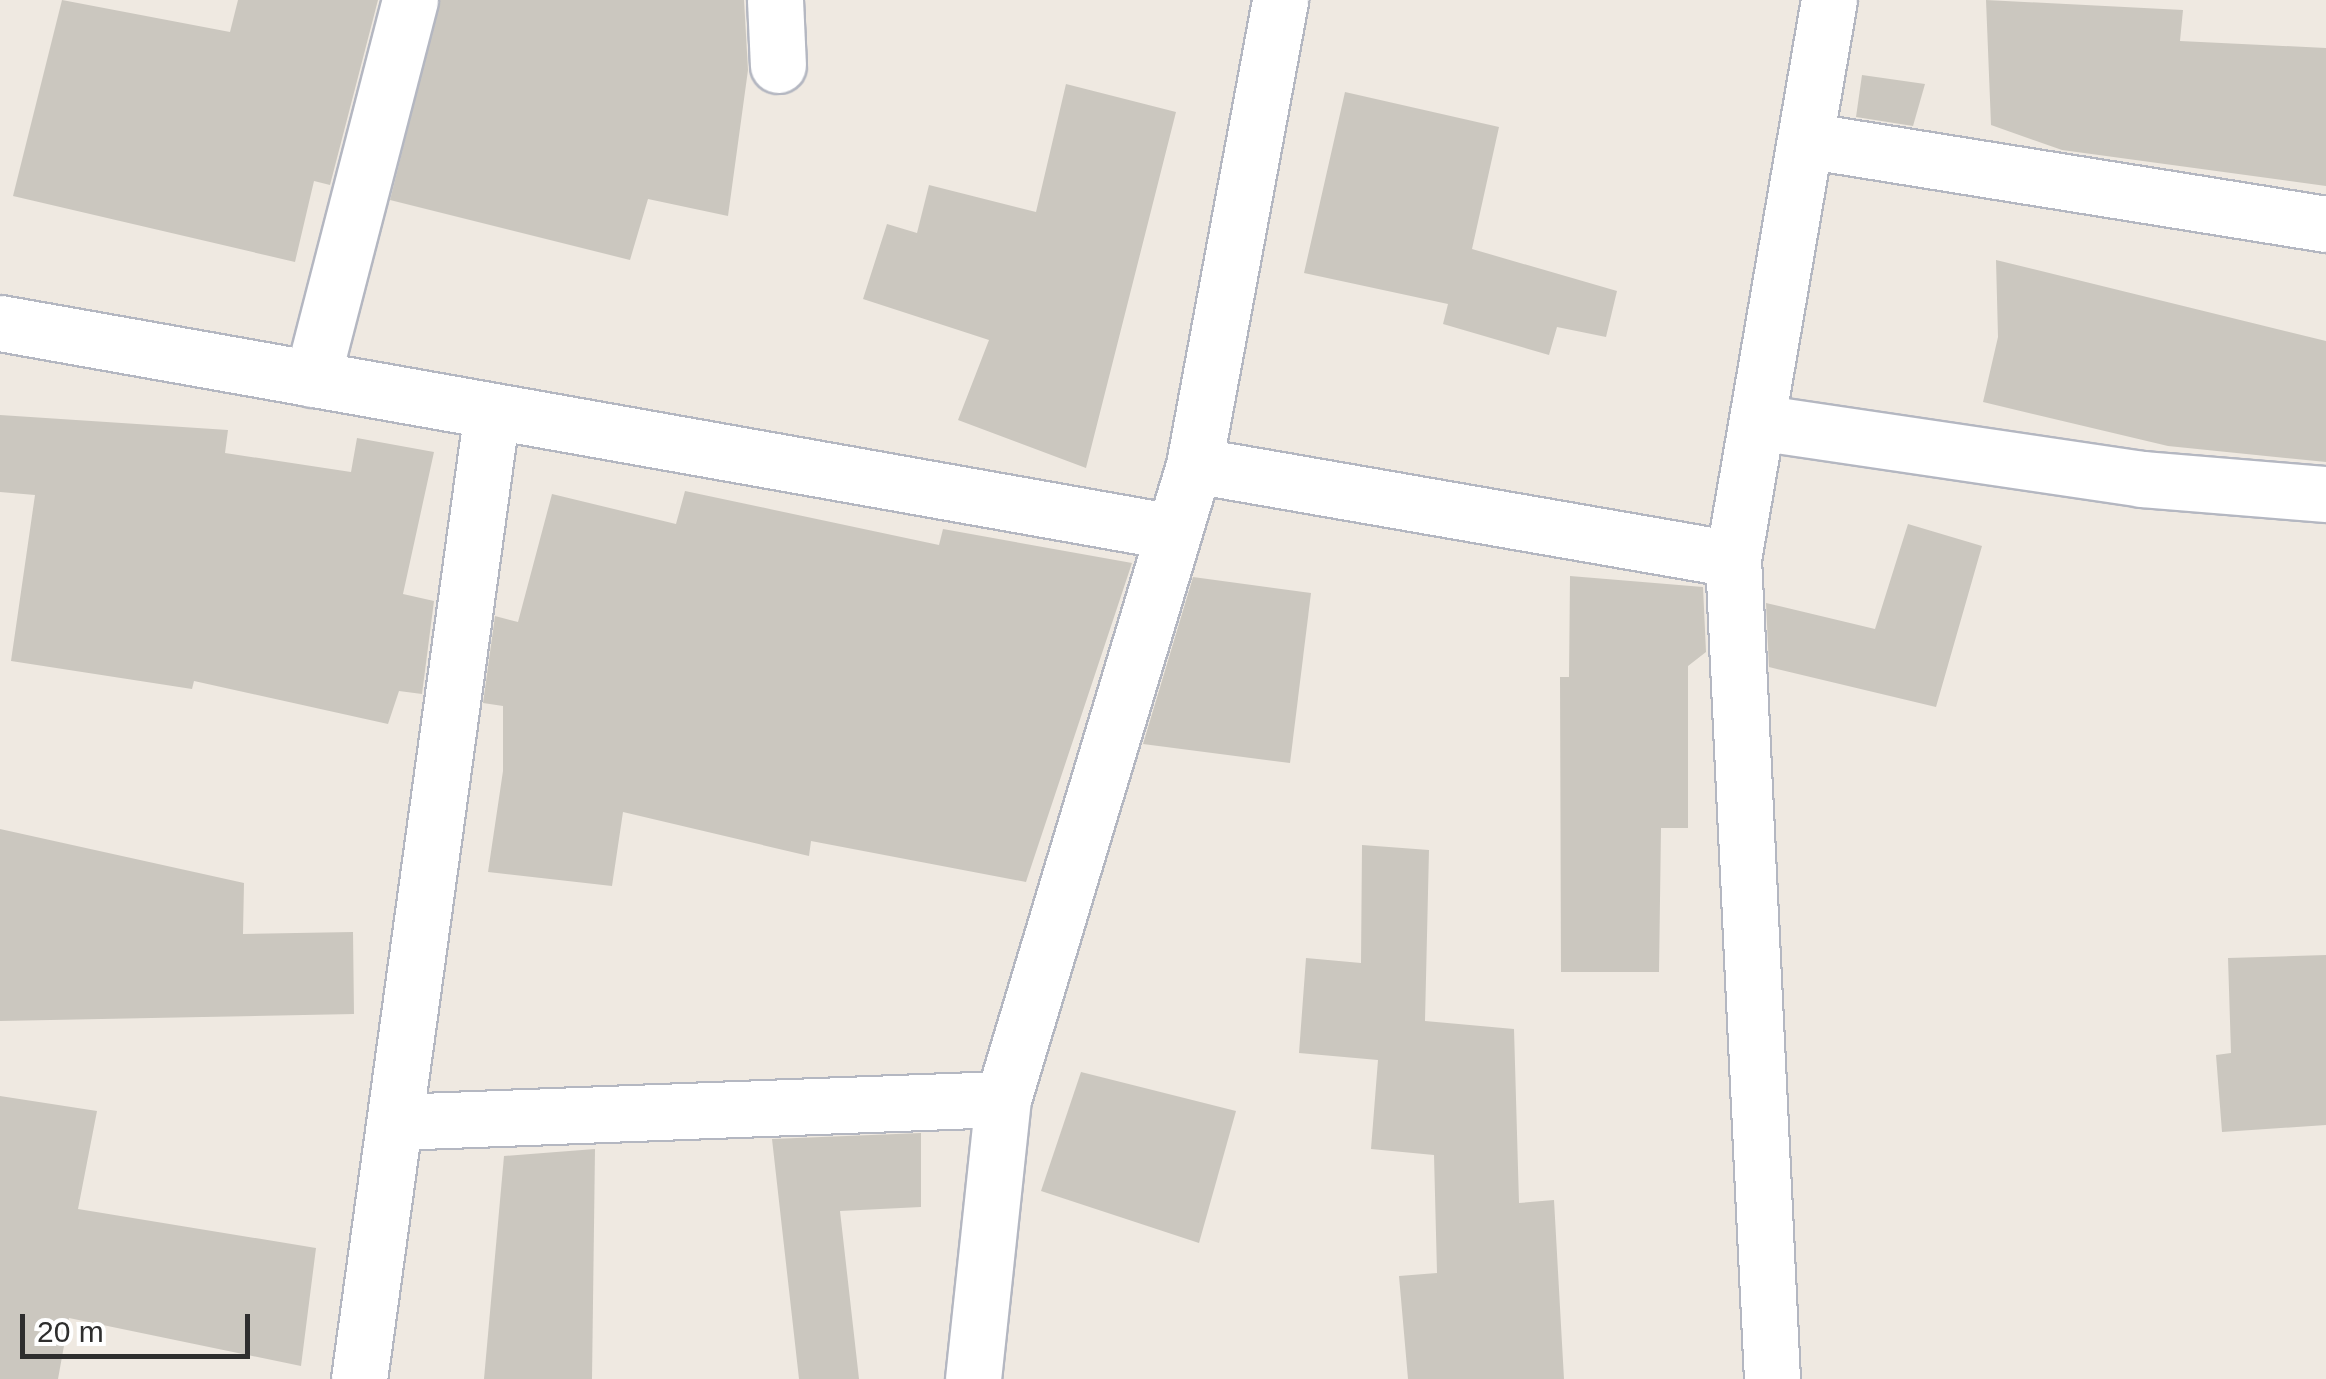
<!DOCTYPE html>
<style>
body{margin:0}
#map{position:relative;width:2326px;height:1379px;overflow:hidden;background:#efe9e1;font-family:Arial,sans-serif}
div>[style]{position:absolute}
.building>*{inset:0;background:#cbc7bf}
.roads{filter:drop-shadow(2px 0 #b4b7c1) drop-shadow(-2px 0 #b4b7c1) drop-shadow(0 2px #b4b7c1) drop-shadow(0 -2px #b4b7c1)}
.street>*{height:55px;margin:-27.5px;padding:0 27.5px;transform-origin:27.5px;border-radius:27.5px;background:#fff}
span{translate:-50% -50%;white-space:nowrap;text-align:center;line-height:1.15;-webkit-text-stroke:10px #fff;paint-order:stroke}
.scale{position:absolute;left:20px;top:1314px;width:230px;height:45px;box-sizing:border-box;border:5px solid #2e2e2e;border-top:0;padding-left:12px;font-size:30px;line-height:35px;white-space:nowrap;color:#2e2e2e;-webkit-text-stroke:8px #fff;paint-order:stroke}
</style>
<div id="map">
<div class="building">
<i style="clip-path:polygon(62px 0,230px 32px,238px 0,378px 0,330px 185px,314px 181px,295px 262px,13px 196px)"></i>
<i style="clip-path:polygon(440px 0,744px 0,748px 70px,728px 216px,648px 199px,630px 260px,390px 200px)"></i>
<i style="clip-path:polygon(1986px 0,2183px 10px,2180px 41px,2326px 48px,2326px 186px,2062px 150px,1991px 125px)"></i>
<i style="clip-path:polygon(1862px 75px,1925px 84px,1913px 126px,1856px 117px)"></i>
<i style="clip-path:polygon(1066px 84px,1176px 112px,1086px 468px,958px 420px,989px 340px,863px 299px,887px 224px,917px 233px,929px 185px,1036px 212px)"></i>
<i style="clip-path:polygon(1345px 92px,1499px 127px,1472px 249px,1617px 291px,1606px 337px,1557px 327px,1549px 355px,1443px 324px,1448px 304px,1304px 273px)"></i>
<i style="clip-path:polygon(1996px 260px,2326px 341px,2326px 462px,2168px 446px,1983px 402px,1998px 337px)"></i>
<i style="clip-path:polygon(0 415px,228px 430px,225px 453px,351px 472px,357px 438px,434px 452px,403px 594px,434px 601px,422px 694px,399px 691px,388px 724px,194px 681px,192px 689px,11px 661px,35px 495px,0 492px)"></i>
<i style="clip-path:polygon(685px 491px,939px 545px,943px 529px,1132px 563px,1026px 882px,811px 841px,809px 856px,623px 812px,612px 886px,488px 872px,503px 771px,503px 706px,483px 703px,495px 616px,518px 622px,552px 494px,676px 524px)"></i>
<i style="clip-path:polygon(1908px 524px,1982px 546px,1936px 707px,1769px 667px,1766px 603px,1875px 629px)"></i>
<i style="clip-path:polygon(1570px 576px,1703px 587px,1706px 652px,1688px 666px,1688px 828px,1661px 828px,1659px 972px,1561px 972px,1560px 677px,1569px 677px)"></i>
<i style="clip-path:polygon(1193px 577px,1311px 593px,1290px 763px,1143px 744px)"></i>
<i style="clip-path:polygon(0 829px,244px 883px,243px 934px,353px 932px,354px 1014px,0 1021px)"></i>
<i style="clip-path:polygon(1362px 845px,1429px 850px,1425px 1021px,1514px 1029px,1519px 1203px,1554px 1200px,1564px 1379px,1408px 1379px,1399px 1276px,1437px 1273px,1434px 1155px,1371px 1149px,1378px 1060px,1299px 1053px,1306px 958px,1361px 963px)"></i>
<i style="clip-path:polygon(2326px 955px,2326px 1125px,2222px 1132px,2216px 1055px,2231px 1053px,2228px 958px)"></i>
<i style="clip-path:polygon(1081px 1072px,1236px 1111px,1199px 1243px,1041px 1191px)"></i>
<i style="clip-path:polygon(0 1096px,97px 1111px,78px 1209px,316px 1248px,301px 1366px,69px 1318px,58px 1379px,0 1379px)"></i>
<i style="clip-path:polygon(921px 1133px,921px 1207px,840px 1211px,859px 1379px,799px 1379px,772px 1139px)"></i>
<i style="clip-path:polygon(595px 1149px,592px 1379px,484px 1379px,504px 1156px)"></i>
</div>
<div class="roads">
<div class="street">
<i style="left:775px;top:0;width:65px;rotate:87.4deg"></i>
<i style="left:1805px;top:140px;width:528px;rotate:9.16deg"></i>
<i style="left:0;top:323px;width:1191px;rotate:10.1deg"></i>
<i style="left:312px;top:379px;width:391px;rotate:-75.5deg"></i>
<i style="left:1757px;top:422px;width:389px;rotate:8.4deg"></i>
<i style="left:2142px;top:479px;width:185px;rotate:4.7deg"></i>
<i style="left:1194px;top:465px;width:547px;rotate:9.89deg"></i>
<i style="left:395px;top:1122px;width:608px;rotate:-2.17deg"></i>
<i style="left:359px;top:1379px;width:977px;rotate:-82.18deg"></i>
<i style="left:973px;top:1379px;width:282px;rotate:-83.9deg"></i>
<i style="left:1003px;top:1099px;width:662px;rotate:-73.23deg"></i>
<i style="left:1194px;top:465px;width:473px;rotate:-79.5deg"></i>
<i style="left:1772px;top:1379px;width:821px;rotate:-92.72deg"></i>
<i style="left:1733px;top:559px;width:567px;rotate:-80.26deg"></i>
</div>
</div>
<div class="scale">20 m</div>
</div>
